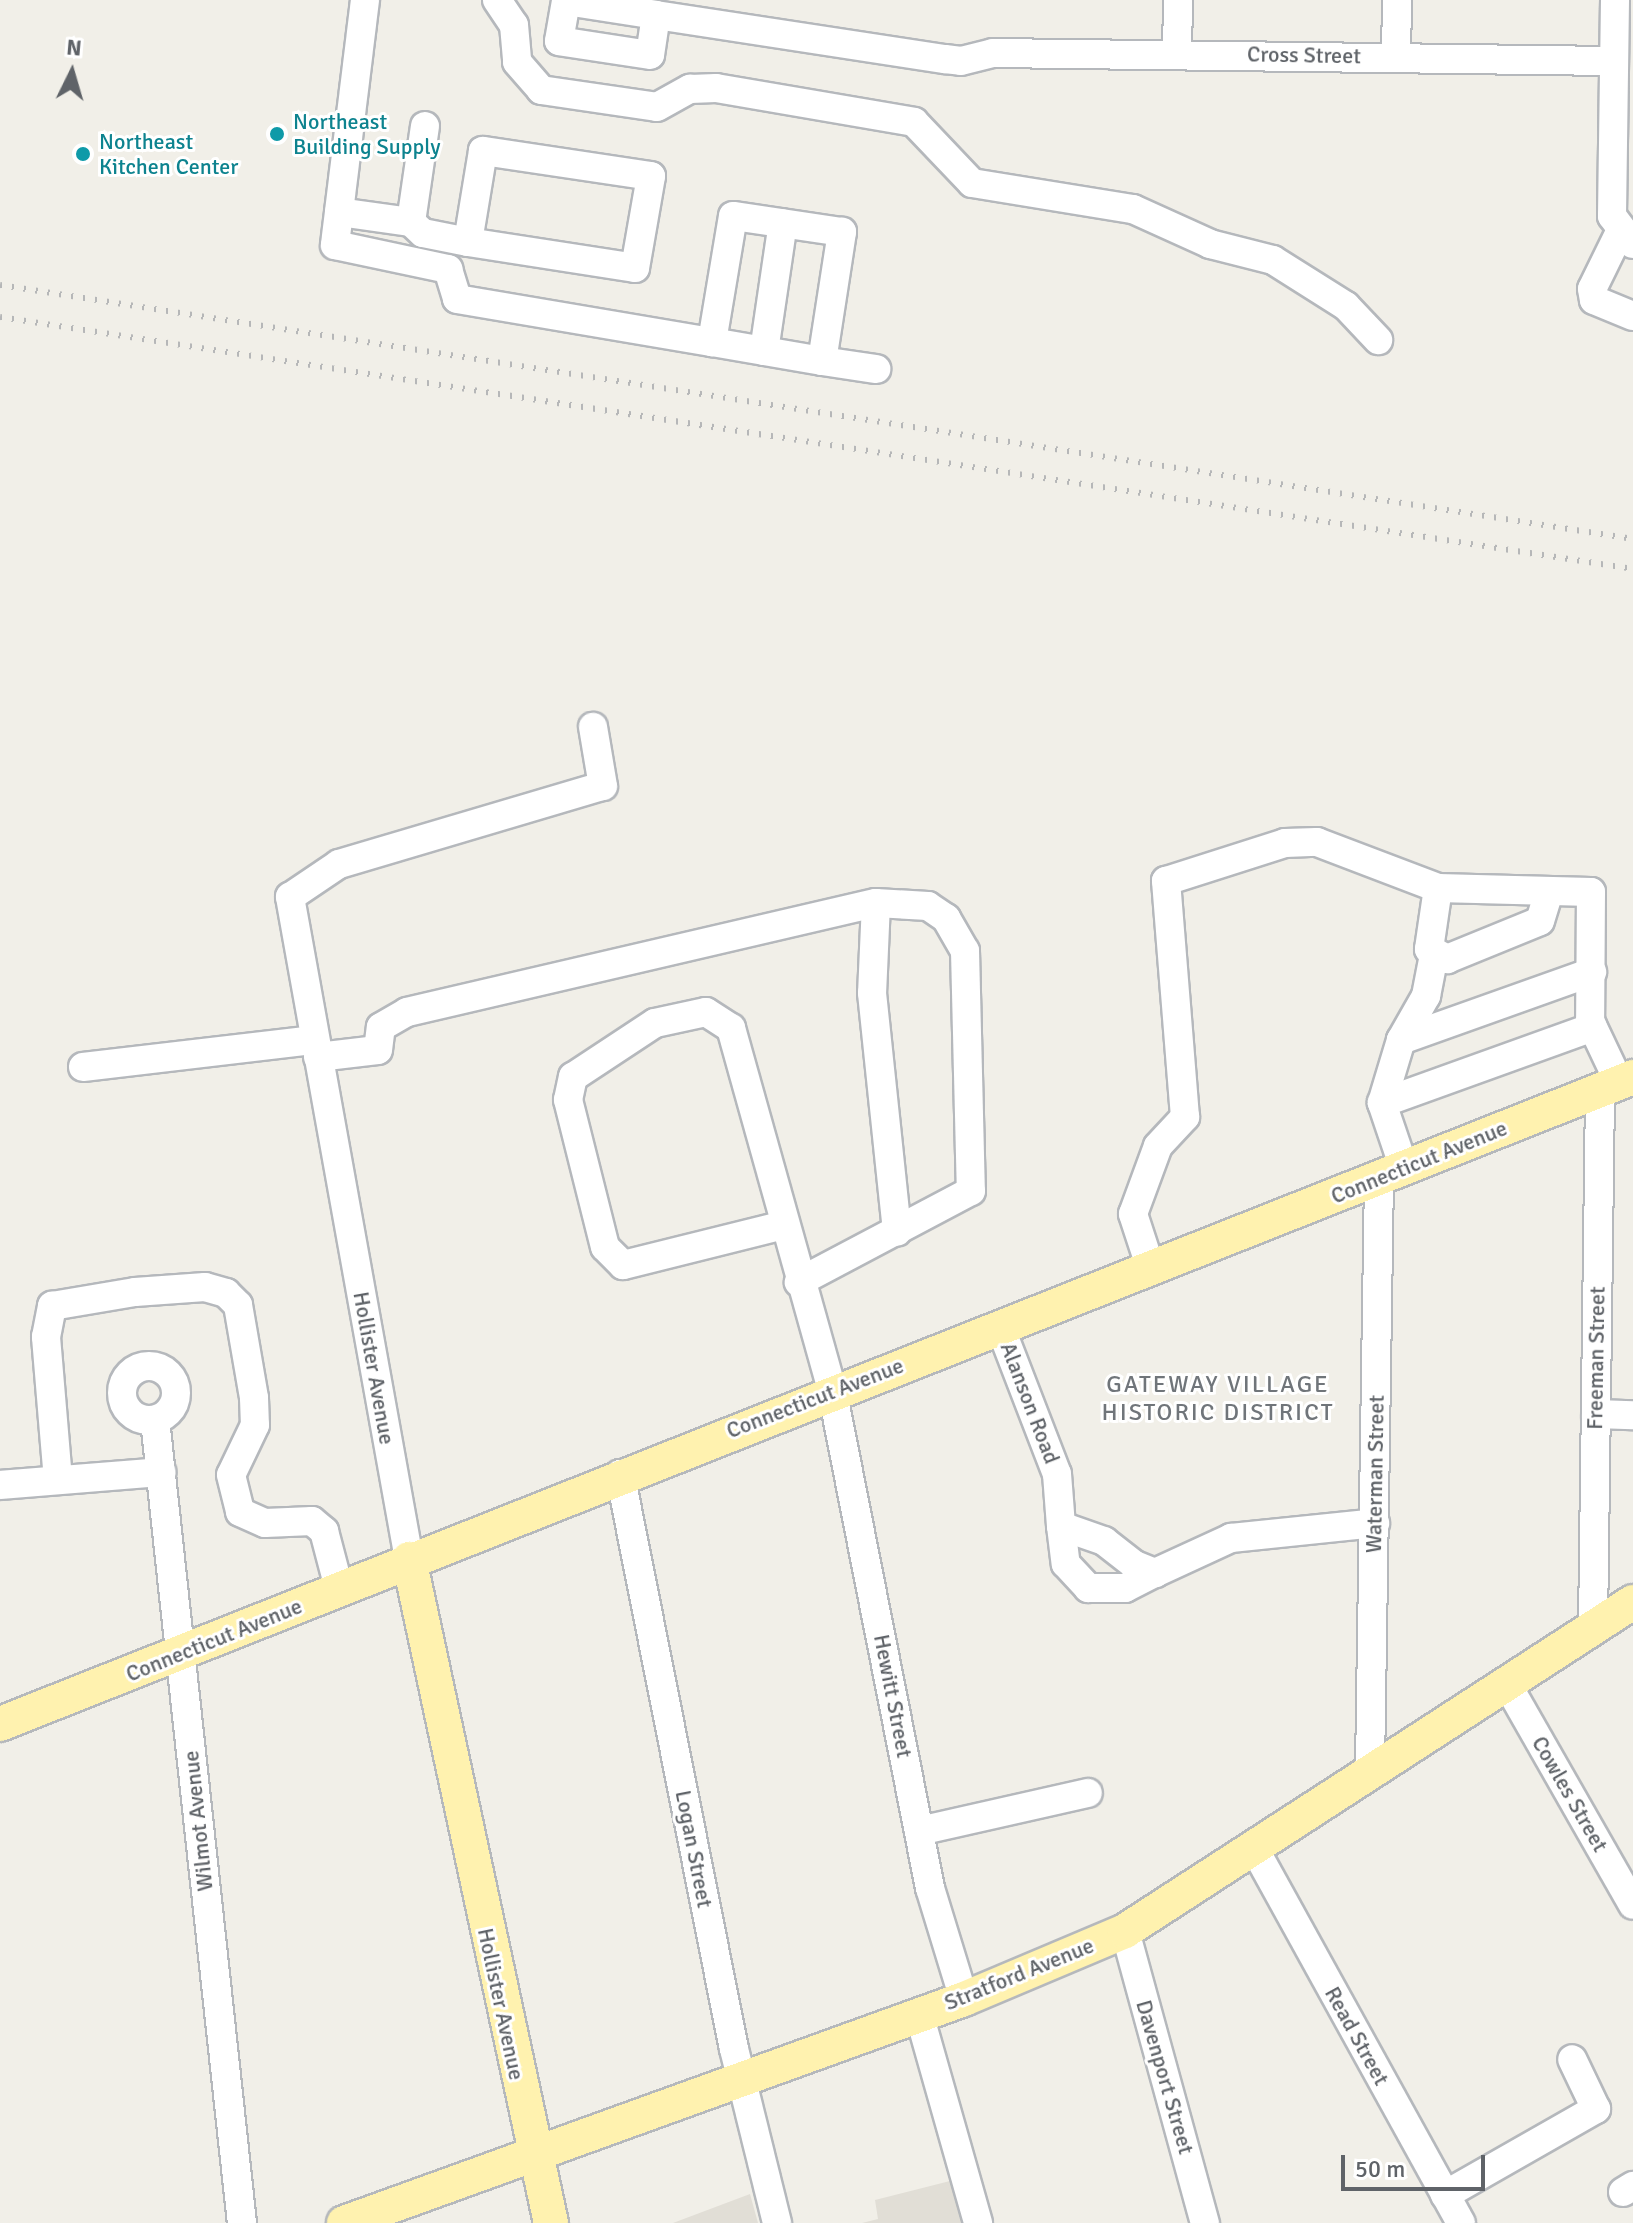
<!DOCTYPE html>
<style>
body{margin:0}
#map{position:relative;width:1633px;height:2223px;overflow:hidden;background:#f1efe8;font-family:Signika,sans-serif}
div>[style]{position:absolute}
.education>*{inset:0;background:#e1ded6}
.roads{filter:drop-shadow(2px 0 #b5b8bc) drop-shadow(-2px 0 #b5b8bc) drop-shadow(0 2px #b5b8bc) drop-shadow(0 -2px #b5b8bc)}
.minor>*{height:28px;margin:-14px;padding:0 14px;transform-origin:14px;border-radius:14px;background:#fff}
.minor>.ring{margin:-14px;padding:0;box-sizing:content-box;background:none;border:28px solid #fff;border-radius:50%}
.major>*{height:34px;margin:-17px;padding:0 17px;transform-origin:17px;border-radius:17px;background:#fff2af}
.rail>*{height:6px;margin-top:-3px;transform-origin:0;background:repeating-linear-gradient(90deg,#b6b7b8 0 2px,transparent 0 12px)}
.dots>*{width:22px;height:22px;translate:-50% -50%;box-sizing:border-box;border:4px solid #fff;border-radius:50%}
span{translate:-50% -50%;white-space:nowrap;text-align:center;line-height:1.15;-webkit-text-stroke:6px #fff;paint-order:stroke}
.street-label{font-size:22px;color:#5f6368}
.culture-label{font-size:22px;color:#0d838f}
.left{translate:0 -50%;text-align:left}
.neighbourhood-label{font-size:24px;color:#70757a;letter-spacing:2px}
.north{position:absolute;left:32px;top:32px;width:80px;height:80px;-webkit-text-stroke:6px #fff;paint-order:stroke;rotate:5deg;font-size:22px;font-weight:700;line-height:32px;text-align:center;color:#5f6368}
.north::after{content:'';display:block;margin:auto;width:28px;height:36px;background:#5f6368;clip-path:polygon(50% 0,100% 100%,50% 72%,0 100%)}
.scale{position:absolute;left:1341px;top:2155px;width:144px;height:36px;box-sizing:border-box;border:4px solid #5f6368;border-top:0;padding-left:10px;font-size:24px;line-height:28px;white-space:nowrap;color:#5f6368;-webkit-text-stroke:6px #fff;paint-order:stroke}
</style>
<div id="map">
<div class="education">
<i style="clip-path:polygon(950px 2181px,962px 2223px,862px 2223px,878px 2219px,875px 2200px)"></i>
<i style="clip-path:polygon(750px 2194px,758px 2223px,673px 2223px)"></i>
</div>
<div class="roads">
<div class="minor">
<i style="left:365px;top:0;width:247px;rotate:97deg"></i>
<i style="left:335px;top:245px;width:116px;rotate:12deg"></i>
<i style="left:448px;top:269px;width:31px;rotate:73deg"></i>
<i style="left:457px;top:299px;width:259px;rotate:9.6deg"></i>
<i style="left:712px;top:342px;width:53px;rotate:9.8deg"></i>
<i style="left:764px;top:351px;width:59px;rotate:9.8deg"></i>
<i style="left:822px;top:361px;width:131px;rotate:-81.2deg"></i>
<i style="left:842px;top:232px;width:110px;rotate:-171.6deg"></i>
<i style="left:733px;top:216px;width:128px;rotate:99.5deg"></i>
<i style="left:497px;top:0;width:30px;rotate:56deg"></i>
<i style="left:514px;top:25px;width:37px;rotate:85deg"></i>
<i style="left:517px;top:62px;width:37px;rotate:49deg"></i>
<i style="left:541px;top:90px;width:117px;rotate:8.3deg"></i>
<i style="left:657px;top:107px;width:38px;rotate:-29deg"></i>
<i style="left:690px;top:89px;width:26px;rotate:-2deg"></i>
<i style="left:716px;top:88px;width:201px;rotate:9.7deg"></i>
<i style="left:914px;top:122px;width:84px;rotate:46.4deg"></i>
<i style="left:972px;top:183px;width:163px;rotate:9.2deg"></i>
<i style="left:1133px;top:209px;width:85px;rotate:24.4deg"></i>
<i style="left:1210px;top:244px;width:65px;rotate:14.3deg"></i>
<i style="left:1273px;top:260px;width:86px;rotate:32.2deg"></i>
<i style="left:1346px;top:306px;width:47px;rotate:46.7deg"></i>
<i style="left:1615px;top:0;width:216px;rotate:90.8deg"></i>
<i style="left:1612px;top:216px;width:35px;rotate:53deg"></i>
<i style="left:656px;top:15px;width:40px;rotate:98.5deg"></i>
<i style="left:650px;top:55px;width:92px;rotate:-171.3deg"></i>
<i style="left:559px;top:41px;width:41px;rotate:-80.1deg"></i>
<i style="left:566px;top:1px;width:91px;rotate:8.8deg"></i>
<i style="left:656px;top:15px;width:292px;rotate:8.7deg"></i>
<i style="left:945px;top:59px;width:16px;rotate:7deg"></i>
<i style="left:961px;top:61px;width:33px;rotate:-14deg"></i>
<i style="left:993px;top:53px;width:621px;rotate:0.74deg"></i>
<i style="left:1177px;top:53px;width:53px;rotate:-88.9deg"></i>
<i style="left:1396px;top:57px;width:57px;rotate:-89deg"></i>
<i style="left:339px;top:212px;width:73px;rotate:7.9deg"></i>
<i style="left:411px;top:222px;width:97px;rotate:-81.7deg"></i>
<i style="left:411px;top:222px;width:16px;rotate:43deg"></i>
<i style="left:423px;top:233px;width:46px;rotate:11.3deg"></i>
<i style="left:468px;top:242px;width:169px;rotate:8.8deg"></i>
<i style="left:635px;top:268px;width:93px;rotate:-80.1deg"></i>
<i style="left:651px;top:176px;width:170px;rotate:-171.5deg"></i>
<i style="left:483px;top:151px;width:92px;rotate:99.4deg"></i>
<i style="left:1619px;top:234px;width:61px;rotate:116.1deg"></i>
<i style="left:1592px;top:289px;width:11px;rotate:80deg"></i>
<i style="left:1594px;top:300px;width:42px;rotate:22.3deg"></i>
<i style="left:764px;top:351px;width:129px;rotate:-81.6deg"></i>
<i style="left:822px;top:361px;width:55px;rotate:8.4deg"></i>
<i style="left:1438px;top:888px;width:62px;rotate:98.4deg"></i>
<i style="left:1429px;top:949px;width:21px;rotate:29deg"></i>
<i style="left:1447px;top:959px;width:100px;rotate:-22.2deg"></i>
<i style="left:1540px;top:921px;width:31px;rotate:-73deg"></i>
<i style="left:876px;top:903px;width:90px;rotate:92.5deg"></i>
<i style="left:872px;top:993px;width:240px;rotate:84deg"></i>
<i style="left:1401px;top:1040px;width:51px;rotate:-60.4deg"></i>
<i style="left:1426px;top:996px;width:42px;rotate:-79deg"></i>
<i style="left:318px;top:1057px;width:60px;rotate:-6.7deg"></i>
<i style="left:378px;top:1050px;width:23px;rotate:-83deg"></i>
<i style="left:381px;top:1027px;width:30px;rotate:-30deg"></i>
<i style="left:407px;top:1012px;width:481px;rotate:-13.1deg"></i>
<i style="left:876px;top:903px;width:52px;rotate:3.3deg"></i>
<i style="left:928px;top:906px;width:22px;rotate:34deg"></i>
<i style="left:946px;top:918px;width:38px;rotate:60deg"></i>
<i style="left:965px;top:951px;width:240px;rotate:88.6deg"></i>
<i style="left:971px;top:1191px;width:195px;rotate:152.1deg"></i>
<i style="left:83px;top:1067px;width:233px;rotate:-6.7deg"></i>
<i style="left:1382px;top:1103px;width:66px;rotate:-73.2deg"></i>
<i style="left:1401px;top:1040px;width:203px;rotate:-19.6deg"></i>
<i style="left:1404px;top:1168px;width:69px;rotate:-108.7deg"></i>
<i style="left:1382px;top:1103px;width:224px;rotate:-19.8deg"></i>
<i style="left:784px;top:1225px;width:166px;rotate:166deg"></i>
<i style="left:623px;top:1265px;width:25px;rotate:-135deg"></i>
<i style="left:605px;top:1247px;width:152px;rotate:-104.1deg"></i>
<i style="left:568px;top:1100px;width:24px;rotate:-78deg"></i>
<i style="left:573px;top:1077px;width:98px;rotate:-33.4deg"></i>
<i style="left:655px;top:1023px;width:52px;rotate:-12.2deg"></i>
<i style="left:706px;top:1012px;width:30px;rotate:33deg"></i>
<i style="left:731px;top:1028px;width:376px;rotate:74.4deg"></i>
<i style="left:832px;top:1390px;width:508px;rotate:78.87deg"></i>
<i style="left:930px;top:1888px;width:116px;rotate:73deg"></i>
<i style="left:1151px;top:1269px;width:58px;rotate:-108.1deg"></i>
<i style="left:1133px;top:1214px;width:72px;rotate:-69.8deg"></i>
<i style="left:1158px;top:1146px;width:40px;rotate:-47deg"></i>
<i style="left:1185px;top:1117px;width:237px;rotate:-94.6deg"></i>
<i style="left:1166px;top:881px;width:125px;rotate:-17.7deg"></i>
<i style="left:1285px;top:843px;width:32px;rotate:-2deg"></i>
<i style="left:1317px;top:842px;width:129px;rotate:20.8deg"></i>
<i style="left:1438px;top:888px;width:153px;rotate:1.5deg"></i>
<i style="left:1591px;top:892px;width:129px;rotate:90.4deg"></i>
<i style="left:1590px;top:1021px;width:68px;rotate:64.6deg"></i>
<i style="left:1001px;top:1329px;width:155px;rotate:68.9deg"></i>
<i style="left:1057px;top:1474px;width:52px;rotate:85.6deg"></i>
<i style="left:1061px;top:1526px;width:46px;rotate:19.2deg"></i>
<i style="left:1104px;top:1541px;width:39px;rotate:38deg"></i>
<i style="left:1135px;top:1565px;width:22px;rotate:22deg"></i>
<i style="left:1155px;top:1573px;width:84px;rotate:-24.7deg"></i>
<i style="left:1231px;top:1538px;width:145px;rotate:-5.9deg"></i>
<i class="ring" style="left:122px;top:1366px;width:26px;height:26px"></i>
<i style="left:1596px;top:1414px;width:37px;rotate:2deg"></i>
<i style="left:155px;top:1420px;width:808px;rotate:83.82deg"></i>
<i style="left:620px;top:1474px;width:586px;rotate:78.79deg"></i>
<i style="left:734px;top:2049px;width:179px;rotate:76.1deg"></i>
<i style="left:58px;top:1480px;width:144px;rotate:-94.8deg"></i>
<i style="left:46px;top:1337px;width:32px;rotate:-79deg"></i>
<i style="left:52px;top:1306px;width:84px;rotate:-9.6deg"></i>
<i style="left:135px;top:1292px;width:70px;rotate:-4.1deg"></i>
<i style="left:205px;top:1287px;width:22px;rotate:16deg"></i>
<i style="left:226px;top:1293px;width:17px;rotate:45deg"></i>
<i style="left:238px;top:1305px;width:94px;rotate:80.2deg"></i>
<i style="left:254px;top:1398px;width:27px;rotate:88deg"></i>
<i style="left:255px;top:1425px;width:55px;rotate:115.6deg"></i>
<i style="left:231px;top:1475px;width:38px;rotate:76deg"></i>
<i style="left:240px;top:1512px;width:27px;rotate:24deg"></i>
<i style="left:265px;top:1523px;width:47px;rotate:-2.4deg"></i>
<i style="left:312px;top:1521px;width:16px;rotate:40deg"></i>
<i style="left:324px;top:1531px;width:59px;rotate:75.3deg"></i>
<i style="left:0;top:1485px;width:162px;rotate:-4.6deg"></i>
<i style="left:1061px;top:1526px;width:38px;rotate:83deg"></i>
<i style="left:1066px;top:1564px;width:33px;rotate:47deg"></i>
<i style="left:1088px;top:1588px;width:37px"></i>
<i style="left:1125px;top:1588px;width:34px;rotate:-27deg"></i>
<i style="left:409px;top:1559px;width:673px;rotate:-100.19deg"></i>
<i style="left:290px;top:897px;width:59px;rotate:-34deg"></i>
<i style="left:339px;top:864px;width:275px;rotate:-16.5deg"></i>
<i style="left:603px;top:786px;width:60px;rotate:-99.6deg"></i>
<i style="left:1593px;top:1627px;width:538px;rotate:-89.25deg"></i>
<i style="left:1507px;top:1684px;width:254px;rotate:60.3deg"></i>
<i style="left:1370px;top:1769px;width:591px;rotate:-89.13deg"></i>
<i style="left:919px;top:1831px;width:173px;rotate:-12.7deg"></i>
<i style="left:1254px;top:1848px;width:428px;rotate:61.1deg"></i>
<i style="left:1125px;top:1931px;width:303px;rotate:74.7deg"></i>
<i style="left:919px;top:2014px;width:217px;rotate:74.2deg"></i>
<i style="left:1623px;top:2192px;width:12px;rotate:-31deg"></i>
<i style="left:1445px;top:2195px;width:174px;rotate:-29.7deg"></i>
<i style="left:1596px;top:2109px;width:55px;rotate:-115.6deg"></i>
</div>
<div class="major">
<i style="left:409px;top:1559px;width:679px;rotate:77.93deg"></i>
<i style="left:0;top:1724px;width:1757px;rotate:-21.61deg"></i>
<i style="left:344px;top:2223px;width:659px;rotate:-19.86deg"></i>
<i style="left:964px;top:1999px;width:175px;rotate:-22.9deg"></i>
<i style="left:1125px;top:1931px;width:605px;rotate:-32.93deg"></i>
</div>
</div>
<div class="rail">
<i style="left:0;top:285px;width:1653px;rotate:8.84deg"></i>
<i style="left:0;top:317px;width:1652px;rotate:8.77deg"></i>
</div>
<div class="dots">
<i style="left:277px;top:134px;background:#0f9aa8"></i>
<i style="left:83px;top:154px;background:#0f9aa8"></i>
</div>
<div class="street-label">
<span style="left:1304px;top:55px;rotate:1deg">Cross Street</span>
<span style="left:1419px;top:1162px;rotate:-22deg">Connecticut Avenue</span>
<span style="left:1596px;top:1358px;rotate:-89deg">Freeman Street</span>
<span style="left:374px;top:1368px;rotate:80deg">Hollister Avenue</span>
<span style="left:815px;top:1398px;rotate:-21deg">Connecticut Avenue</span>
<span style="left:1030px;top:1403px;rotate:69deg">Alanson Road</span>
<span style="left:1375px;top:1474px;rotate:-89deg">Waterman Street</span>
<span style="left:214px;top:1640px;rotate:-22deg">Connecticut Avenue</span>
<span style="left:893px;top:1696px;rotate:79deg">Hewitt Street</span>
<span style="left:1570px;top:1794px;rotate:60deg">Cowles Street</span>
<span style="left:198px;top:1821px;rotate:-96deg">Wilmot Avenue</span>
<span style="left:694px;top:1849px;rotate:79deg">Logan Street</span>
<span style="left:1019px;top:1974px;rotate:-22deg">Stratford Avenue</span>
<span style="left:501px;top:2004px;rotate:78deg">Hollister Avenue</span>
<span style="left:1357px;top:2036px;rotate:61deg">Read Street</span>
<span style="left:1165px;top:2077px;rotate:74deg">Davenport Street</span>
</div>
<div class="culture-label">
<span class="left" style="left:293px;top:134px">Northeast<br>Building Supply</span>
<span class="left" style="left:99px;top:154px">Northeast<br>Kitchen Center</span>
</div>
<div class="neighbourhood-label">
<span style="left:1218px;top:1399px">GATEWAY VILLAGE<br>HISTORIC DISTRICT</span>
</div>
<div class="north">N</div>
<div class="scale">50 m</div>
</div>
